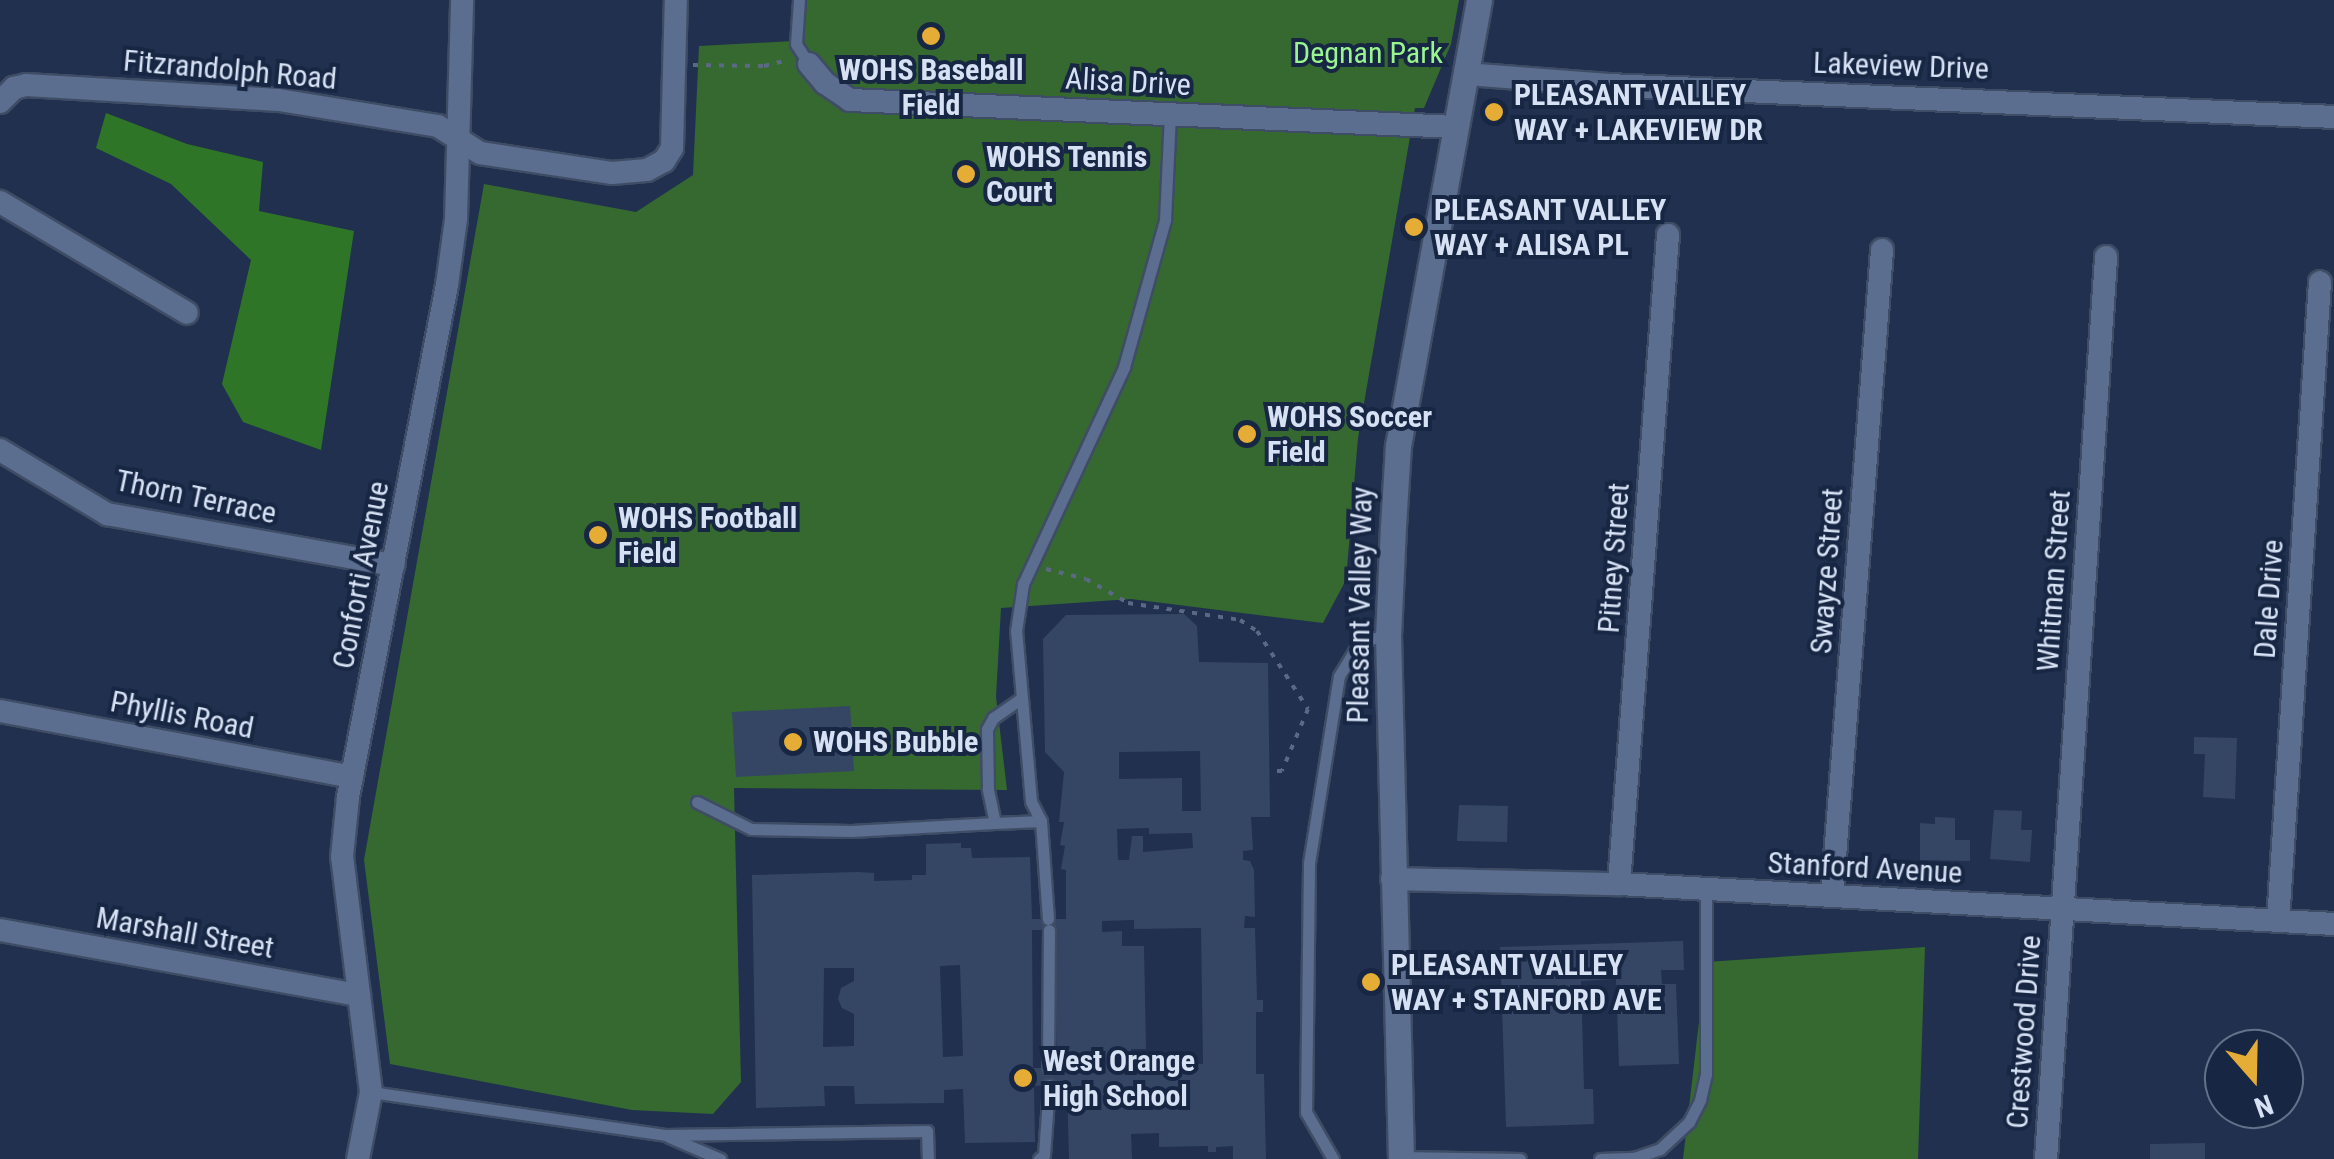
<!DOCTYPE html>
<style>
body{margin:0}
#map{position:relative;width:2334px;height:1159px;overflow:hidden;background:#20304e;font-family:"Roboto Condensed",sans-serif}
div>[style]{position:absolute}
.green>*{inset:0;background:#356930}
.forest>*{inset:0;background:#2e7527}
.building>*{inset:0;background:#354665}
.path>*{height:4px;margin-top:-2px;transform-origin:0;background:repeating-linear-gradient(90deg,#5b6984 0 5px,transparent 0 13px)}
.roads{filter:drop-shadow(2px 0 #3f4c65) drop-shadow(-2px 0 #3f4c65) drop-shadow(0 2px #3f4c65) drop-shadow(0 -2px #3f4c65)}
.service>*{height:11px;margin:-5.5px;padding:0 5.5px;transform-origin:5.5px;border-radius:5.5px;background:#5b6e8f}
.minor>*{height:22px;margin:-11px;padding:0 11px;transform-origin:11px;border-radius:11px;background:#5b6e8f}
.secondary>*{height:25px;margin:-12.5px;padding:0 12.5px;transform-origin:12.5px;border-radius:12.5px;background:#5b6e8f}
.dots>*{width:28px;height:28px;translate:-50% -50%;box-sizing:border-box;border:5px solid #172643;border-radius:50%}
span{translate:-50% -50%;white-space:nowrap;text-align:center;line-height:1.15;-webkit-text-stroke:8px #172643;paint-order:stroke}
.park-label{font-size:30px;color:#99f68f}
.street-label{font-size:30px;color:#d7e1f4}
.poi-label{font-size:30px;color:#d7e1f4;font-weight:700}
.left{translate:0 -50%;text-align:left}
.north{position:absolute;left:2204px;top:1029px;width:100px;height:100px;box-sizing:border-box;background:#172643;border:2px solid #64718a;border-radius:50%;rotate:160deg;font-size:28px;font-weight:700;line-height:40px;text-align:center;color:#d7e1f4}
.north::after{content:'';display:block;margin:auto;width:35px;height:45px;background:#e5ad35;clip-path:polygon(50% 0,100% 100%,50% 72%,0 100%)}
</style>
<div id="map">
<div class="green">
<i style="clip-path:polygon(796px 0,1459px 0,1451px 44px,1424px 108px,1415px 108px,1358px 438px,1346px 580px,1323px 623px,1131px 599px,1001px 608px,996px 697px,1007px 790px,734px 788px,741px 1082px,713px 1114px,632px 1110px,390px 1064px,364px 860px,484px 184px,636px 212px,693px 175px,699px 46px,793px 41px)"></i>
<i style="clip-path:polygon(1925px 947px,1918px 1159px,1683px 1159px,1706px 962px)"></i>
</div>
<div class="forest">
<i style="clip-path:polygon(106px 113px,187px 144px,263px 162px,259px 211px,354px 231px,321px 450px,243px 422px,222px 384px,251px 260px,171px 184px,96px 148px)"></i>
</div>
<div class="building">
<i style="clip-path:polygon(evenodd,1184px 614px,1197px 626px,1199px 662px,1268px 663px,1270px 817px,1251px 817px,1253px 850px,1243px 851px,1243px 860px,1250px 861px,1254px 870px,1255px 917px,1245px 916px,1244px 928px,1255px 928px,1257px 1000px,1263px 1000px,1263px 1012px,1256px 1012px,1256px 1074px,1264px 1074px,1266px 1159px,1233px 1159px,1233px 1146px,1216px 1147px,1216px 1152px,1208px 1152px,1208px 1146px,1159px 1147px,1159px 1133px,1131px 1134px,1132px 1159px,1069px 1159px,1067px 1084px,1034px 1086px,1035px 1142px,965px 1143px,963px 1089px,944px 1090px,944px 1103px,855px 1104px,854px 1086px,824px 1086px,825px 1106px,756px 1108px,752px 875px,857px 872px,874px 873px,874px 881px,912px 880px,912px 875px,926px 875px,926px 844px,961px 843px,961px 848px,971px 848px,972px 858px,1030px 857px,1032px 919px,1066px 919px,1066px 870px,1061px 869px,1065px 846px,1060px 845px,1064px 822px,1059px 822px,1064px 772px,1045px 752px,1043px 639px,1066px 615px,1184px 614px,1200px 751px,1201px 811px,1182px 811px,1182px 778px,1119px 779px,1119px 752px,1200px 751px,1184px 614px,1149px 828px,1149px 834px,1192px 833px,1193px 848px,1143px 852px,1143px 836px,1132px 836px,1129px 860px,1118px 860px,1117px 829px,1149px 828px,1184px 614px,1134px 920px,1134px 929px,1201px 928px,1203px 1064px,1131px 1066px,1131px 1049px,1146px 1049px,1144px 946px,1122px 946px,1122px 931px,1102px 932px,1102px 921px,1134px 920px,1184px 614px,1032px 930px,1056px 930px,1057px 1068px,1033px 1068px,1032px 930px,1184px 614px,960px 965px,963px 1056px,943px 1057px,940px 966px,960px 965px,1184px 614px,824px 968px,854px 968px,854px 981px,841px 988px,838px 999px,842px 1008px,854px 1014px,854px 1046px,823px 1047px,824px 968px)"></i>
<i style="clip-path:polygon(850px 706px,854px 771px,736px 777px,732px 712px)"></i>
<i style="clip-path:polygon(2194px 737px,2237px 738px,2235px 799px,2203px 797px,2205px 754px,2194px 754px)"></i>
<i style="clip-path:polygon(1459px 805px,1508px 806px,1507px 842px,1457px 841px)"></i>
<i style="clip-path:polygon(1994px 810px,2022px 811px,2021px 830px,2032px 830px,2030px 862px,1990px 859px)"></i>
<i style="clip-path:polygon(1935px 817px,1955px 818px,1955px 840px,1970px 840px,1970px 861px,1920px 860px,1920px 823px,1935px 824px)"></i>
<i style="clip-path:polygon(1683px 941px,1684px 970px,1661px 970px,1662px 984px,1676px 984px,1679px 1064px,1619px 1066px,1616px 979px,1581px 981px,1584px 1089px,1593px 1089px,1594px 1124px,1506px 1127px,1500px 947px)"></i>
<i style="clip-path:polygon(2205px 1143px,2205px 1159px,2150px 1159px,2150px 1144px)"></i>
</div>
<div class="path">
<i style="left:693px;top:65px;width:71px;rotate:0.8deg"></i>
<i style="left:764px;top:66px;width:25px;rotate:-14deg"></i>
<i style="left:1046px;top:569px;width:41px;rotate:14deg"></i>
<i style="left:1086px;top:579px;width:48px;rotate:29.7deg"></i>
<i style="left:1128px;top:603px;width:113px;rotate:8.6deg"></i>
<i style="left:1240px;top:620px;width:20px;rotate:33deg"></i>
<i style="left:1257px;top:631px;width:93px;rotate:56.8deg"></i>
<i style="left:1308px;top:709px;width:67px;rotate:112.8deg"></i>
<i style="left:1282px;top:771px;width:12px;rotate:180deg"></i>
</div>
<div class="roads">
<div class="service">
<i style="left:799px;top:0;width:44px;rotate:93.9deg"></i>
<i style="left:796px;top:44px;width:24px;rotate:57deg"></i>
<i style="left:697px;top:802px;width:60px;rotate:26.6deg"></i>
<i style="left:751px;top:829px;width:100px;rotate:1.1deg"></i>
<i style="left:851px;top:831px;width:144px;rotate:-3.2deg"></i>
<i style="left:995px;top:823px;width:35px;rotate:-102deg"></i>
<i style="left:988px;top:789px;width:60px;rotate:-91deg"></i>
<i style="left:987px;top:729px;width:13px;rotate:-61deg"></i>
<i style="left:993px;top:718px;width:35px;rotate:-35deg"></i>
<i style="left:995px;top:823px;width:46px;rotate:-2.5deg"></i>
<i style="left:1048px;top:919px;width:98px;rotate:-94.1deg"></i>
<i style="left:1041px;top:821px;width:22px;rotate:-117deg"></i>
<i style="left:1031px;top:801px;width:171px;rotate:-95deg"></i>
<i style="left:1016px;top:631px;width:48px;rotate:-81.5deg"></i>
<i style="left:1023px;top:584px;width:239px;rotate:-65deg"></i>
<i style="left:1124px;top:367px;width:153px;rotate:-74.4deg"></i>
<i style="left:1165px;top:220px;width:106px;rotate:-87.3deg"></i>
<i style="left:1048px;top:1068px;width:138px;rotate:-89.6deg"></i>
<i style="left:371px;top:1092px;width:297px;rotate:8.3deg"></i>
<i style="left:665px;top:1135px;width:262px;rotate:-0.9deg"></i>
<i style="left:927px;top:1131px;width:28px;rotate:88deg"></i>
<i style="left:669px;top:1137px;width:56px;rotate:23.3deg"></i>
<i style="left:1401px;top:1157px;width:119px;rotate:1deg"></i>
<i style="left:1039px;top:1159px;width:6px;rotate:-39deg"></i>
<i style="left:1044px;top:1155px;width:70px;rotate:-85.9deg"></i>
<i style="left:1333px;top:1159px;width:54px;rotate:-119.9deg"></i>
<i style="left:1306px;top:1112px;width:249px;rotate:-89.3deg"></i>
<i style="left:1309px;top:863px;width:189px;rotate:-80.9deg"></i>
<i style="left:1339px;top:676px;width:42px;rotate:-58.6deg"></i>
<i style="left:1361px;top:640px;width:27px;rotate:-8deg"></i>
<i style="left:1600px;top:1159px;width:34px;rotate:-2deg"></i>
<i style="left:1634px;top:1158px;width:28px;rotate:-19deg"></i>
<i style="left:1660px;top:1149px;width:40px;rotate:-43deg"></i>
<i style="left:1689px;top:1122px;width:25px;rotate:-63deg"></i>
<i style="left:1700px;top:1100px;width:27px;rotate:-77deg"></i>
<i style="left:1706px;top:1074px;width:185px;rotate:-90deg"></i>
</div>
<div class="minor">
<i style="left:809px;top:64px;width:25px;rotate:50deg"></i>
<i style="left:825px;top:83px;width:30px;rotate:34deg"></i>
<i style="left:850px;top:100px;width:608px;rotate:2.55deg"></i>
<i style="left:1466px;top:74px;width:142px;rotate:4.4deg"></i>
<i style="left:1608px;top:85px;width:727px;rotate:2.52deg"></i>
<i style="left:0;top:102px;width:20px;rotate:-45deg"></i>
<i style="left:14px;top:88px;width:12px;rotate:-14deg"></i>
<i style="left:26px;top:85px;width:253px;rotate:3.4deg"></i>
<i style="left:279px;top:100px;width:161px;rotate:9.3deg"></i>
<i style="left:438px;top:126px;width:50px;rotate:32.7deg"></i>
<i style="left:480px;top:153px;width:134px;rotate:8.6deg"></i>
<i style="left:612px;top:173px;width:35px;rotate:-5deg"></i>
<i style="left:647px;top:170px;width:19px;rotate:-28deg"></i>
<i style="left:664px;top:161px;width:15px;rotate:-58deg"></i>
<i style="left:672px;top:148px;width:148px;rotate:-88.5deg"></i>
<i style="left:0;top:202px;width:217px;rotate:30.7deg"></i>
<i style="left:0;top:450px;width:125px;rotate:30.9deg"></i>
<i style="left:107px;top:514px;width:291px;rotate:10.1deg"></i>
<i style="left:0;top:711px;width:358px;rotate:10.6deg"></i>
<i style="left:1392px;top:879px;width:227px;rotate:1.3deg"></i>
<i style="left:1619px;top:884px;width:716px;rotate:3.2deg"></i>
<i style="left:1619px;top:884px;width:651px;rotate:-85.68deg"></i>
<i style="left:1832px;top:896px;width:648px;rotate:-85.57deg"></i>
<i style="left:2278px;top:921px;width:640px;rotate:-86.24deg"></i>
<i style="left:0;top:930px;width:365px;rotate:10.3deg"></i>
<i style="left:358px;top:1159px;width:68px;rotate:-79deg"></i>
<i style="left:371px;top:1092px;width:237px;rotate:-97deg"></i>
<i style="left:342px;top:857px;width:60px;rotate:-84.3deg"></i>
<i style="left:348px;top:797px;width:521px;rotate:-79.06deg"></i>
<i style="left:447px;top:285px;width:67px;rotate:-82.2deg"></i>
<i style="left:456px;top:219px;width:219px;rotate:-88.4deg"></i>
<i style="left:2046px;top:1159px;width:904px;rotate:-86.19deg"></i>
</div>
<div class="secondary">
<i style="left:1401px;top:1159px;width:523px;rotate:-91.42deg"></i>
<i style="left:1388px;top:636px;width:109px;rotate:-87.4deg"></i>
<i style="left:1393px;top:527px;width:81px;rotate:-86.5deg"></i>
<i style="left:1398px;top:446px;width:453px;rotate:-79.7deg"></i>
</div>
</div>
<div class="dots">
<i style="left:931px;top:36px;background:#e5ad35"></i>
<i style="left:1494px;top:112px;background:#e5ad35"></i>
<i style="left:966px;top:174px;background:#e5ad35"></i>
<i style="left:1414px;top:227px;background:#e5ad35"></i>
<i style="left:1247px;top:434px;background:#e5ad35"></i>
<i style="left:598px;top:535px;background:#e5ad35"></i>
<i style="left:793px;top:742px;background:#e5ad35"></i>
<i style="left:1371px;top:982px;background:#e5ad35"></i>
<i style="left:1023px;top:1078px;background:#e5ad35"></i>
</div>
<div class="park-label">
<span style="left:1368px;top:53px">Degnan Park</span>
</div>
<div class="street-label">
<span style="left:1901px;top:66px;rotate:2deg">Lakeview Drive</span>
<span style="left:230px;top:70px;rotate:5deg">Fitzrandolph Road</span>
<span style="left:1128px;top:82px;rotate:3deg">Alisa Drive</span>
<span style="left:196px;top:497px;rotate:12deg">Thorn Terrace</span>
<span style="left:1614px;top:558px;rotate:-86deg">Pitney Street</span>
<span style="left:1827px;top:571px;rotate:-86deg">Swayze Street</span>
<span style="left:361px;top:575px;rotate:-79deg">Conforti Avenue</span>
<span style="left:2054px;top:581px;rotate:-86deg">Whitman Street</span>
<span style="left:2269px;top:599px;rotate:-86deg">Dale Drive</span>
<span style="left:1360px;top:605px;rotate:-89deg">Pleasant Valley Way</span>
<span style="left:182px;top:715px;rotate:11deg">Phyllis Road</span>
<span style="left:1865px;top:868px;rotate:3deg">Stanford Avenue</span>
<span style="left:185px;top:933px;rotate:10deg">Marshall Street</span>
<span style="left:2024px;top:1032px;rotate:-86deg">Crestwood Drive</span>
</div>
<div class="poi-label">
<span style="left:931px;top:87px">WOHS Baseball<br>Field</span>
<span class="left" style="left:1514px;top:112px">PLEASANT VALLEY<br>WAY + LAKEVIEW DR</span>
<span class="left" style="left:986px;top:174px">WOHS Tennis<br>Court</span>
<span class="left" style="left:1434px;top:227px">PLEASANT VALLEY<br>WAY + ALISA PL</span>
<span class="left" style="left:1267px;top:434px">WOHS Soccer<br>Field</span>
<span class="left" style="left:618px;top:535px">WOHS Football<br>Field</span>
<span class="left" style="left:813px;top:742px">WOHS Bubble</span>
<span class="left" style="left:1391px;top:982px">PLEASANT VALLEY<br>WAY + STANFORD AVE</span>
<span class="left" style="left:1043px;top:1078px">West Orange<br>High School</span>
</div>
<div class="north">N</div>
</div>
